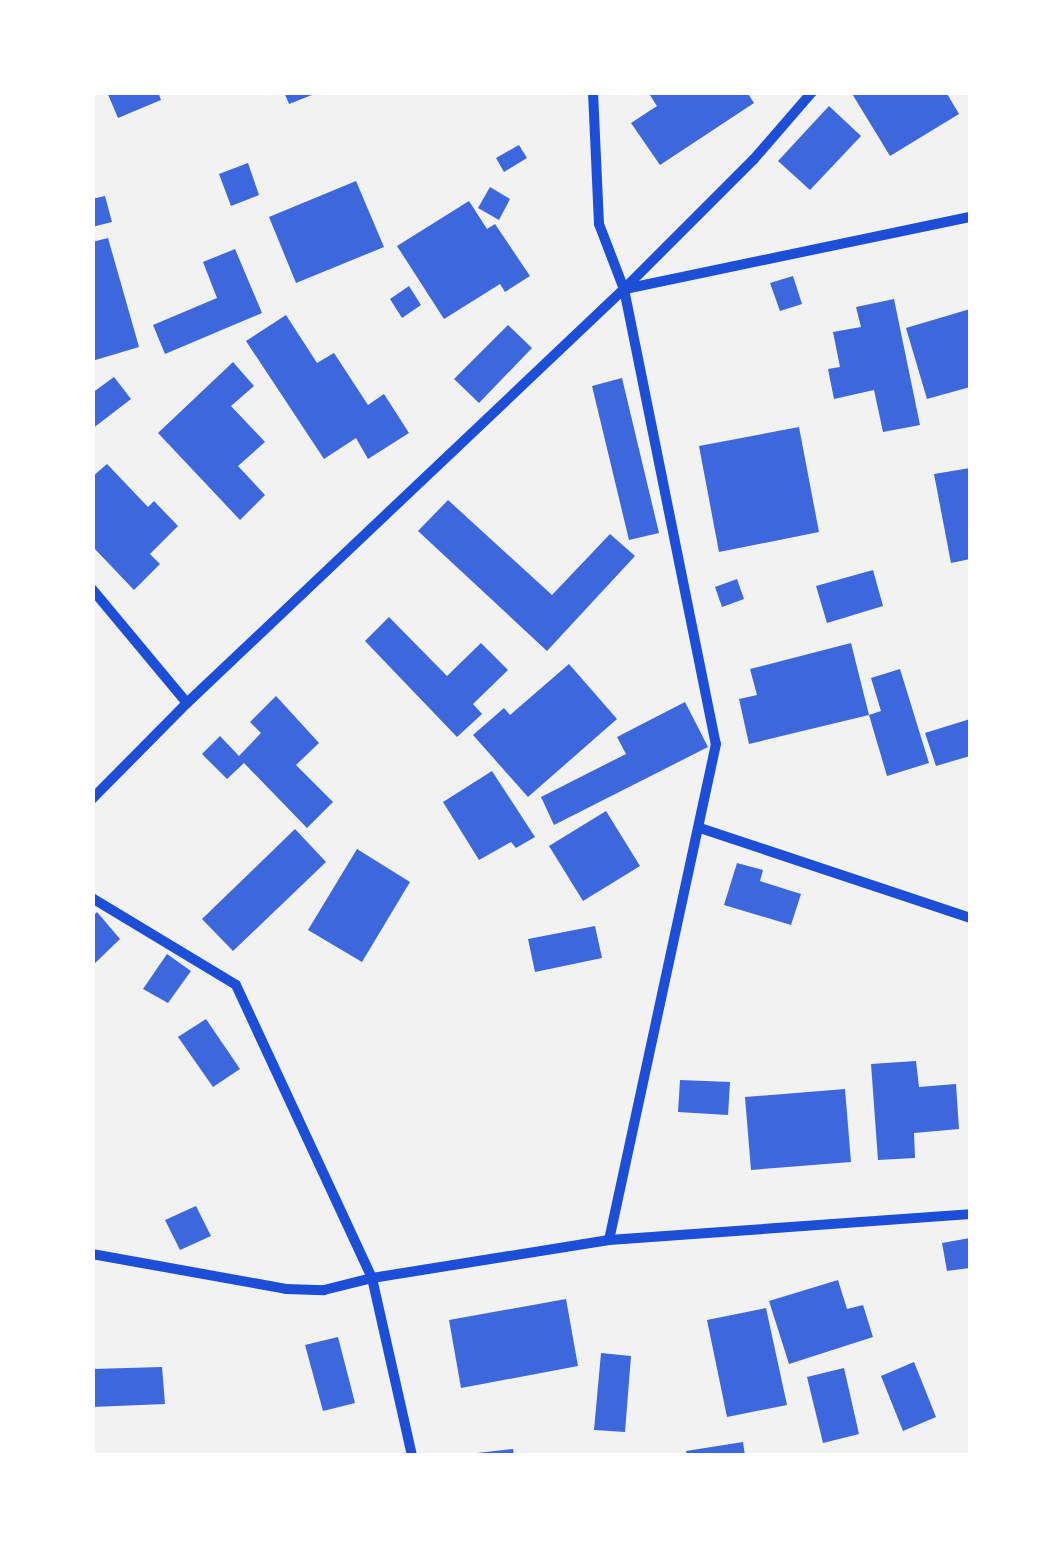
<!DOCTYPE html>
<style>
body{margin:0}
#map{position:relative;width:1063px;height:1548px;overflow:hidden;background:#f2f2f2;font-family:Figtree,sans-serif}
div>[style]{position:absolute}
.building>*{inset:0;background:#3d67dc}
.minor>*{height:10px;margin:-5px;padding:0 5px;transform-origin:5px;border-radius:5px;background:#1d4ed8}
span{translate:-50% -50%;white-space:nowrap;text-align:center;line-height:1.15;-webkit-text-stroke:10px #fff;paint-order:stroke}
.frame{position:absolute;inset:0;border:95px solid #fff;pointer-events:none}
</style>
<div id="map">
<div class="building">
<i style="clip-path:polygon(107px 92px,158px 92px,161px 100px,118px 118px)"></i>
<i style="clip-path:polygon(284px 92px,317px 92px,317px 93px,289px 104px)"></i>
<i style="clip-path:polygon(648px 92px,747px 92px,754px 103px,660px 165px,631px 123px,657px 106px)"></i>
<i style="clip-path:polygon(851px 92px,946px 92px,959px 114px,890px 156px)"></i>
<i style="clip-path:polygon(829px 106px,861px 136px,810px 190px,778px 161px)"></i>
<i style="clip-path:polygon(519px 145px,527px 158px,504px 172px,496px 158px)"></i>
<i style="clip-path:polygon(248px 163px,259px 195px,231px 206px,219px 174px)"></i>
<i style="clip-path:polygon(356px 181px,384px 247px,296px 283px,269px 217px)"></i>
<i style="clip-path:polygon(490px 187px,510px 199px,499px 220px,478px 208px)"></i>
<i style="clip-path:polygon(105px 196px,112px 222px,92px 227px,92px 199px)"></i>
<i style="clip-path:polygon(469px 201px,487px 229px,495px 224px,530px 276px,505px 292px,500px 284px,444px 319px,397px 246px)"></i>
<i style="clip-path:polygon(108px 238px,139px 347px,92px 361px,92px 242px)"></i>
<i style="clip-path:polygon(235px 249px,262px 313px,165px 354px,153px 325px,217px 298px,203px 262px)"></i>
<i style="clip-path:polygon(793px 276px,802px 304px,780px 311px,770px 283px)"></i>
<i style="clip-path:polygon(409px 286px,421px 305px,402px 318px,390px 299px)"></i>
<i style="clip-path:polygon(894px 299px,920px 425px,883px 432px,874px 390px,834px 399px,828px 369px,840px 367px,833px 332px,861px 327px,856px 307px)"></i>
<i style="clip-path:polygon(970px 309px,970px 387px,927px 399px,906px 328px)"></i>
<i style="clip-path:polygon(286px 315px,317px 363px,334px 353px,368px 405px,384px 394px,409px 433px,368px 459px,356px 438px,324px 459px,246px 341px)"></i>
<i style="clip-path:polygon(508px 325px,532px 348px,479px 403px,454px 379px)"></i>
<i style="clip-path:polygon(233px 362px,254px 386px,231px 406px,265px 442px,238px 466px,265px 495px,240px 520px,158px 433px)"></i>
<i style="clip-path:polygon(114px 377px,131px 399px,92px 429px,92px 393px)"></i>
<i style="clip-path:polygon(622px 378px,659px 533px,629px 540px,592px 386px)"></i>
<i style="clip-path:polygon(799px 427px,819px 532px,719px 552px,699px 446px)"></i>
<i style="clip-path:polygon(107px 464px,148px 507px,154px 501px,178px 526px,150px 554px,160px 564px,134px 590px,92px 546px,92px 477px)"></i>
<i style="clip-path:polygon(970px 468px,970px 559px,951px 563px,934px 474px)"></i>
<i style="clip-path:polygon(448px 500px,552px 595px,610px 534px,635px 556px,547px 651px,418px 531px)"></i>
<i style="clip-path:polygon(873px 570px,883px 606px,827px 623px,816px 586px)"></i>
<i style="clip-path:polygon(737px 579px,744px 599px,722px 607px,715px 587px)"></i>
<i style="clip-path:polygon(389px 617px,447px 676px,481px 643px,508px 670px,473px 704px,482px 714px,457px 737px,365px 641px)"></i>
<i style="clip-path:polygon(851px 643px,869px 715px,749px 744px,739px 699px,757px 695px,750px 669px)"></i>
<i style="clip-path:polygon(569px 664px,617px 719px,528px 797px,473px 735px,504px 708px,510px 715px)"></i>
<i style="clip-path:polygon(900px 669px,929px 763px,887px 776px,869px 715px,881px 711px,871px 678px)"></i>
<i style="clip-path:polygon(276px 696px,319px 743px,296px 765px,333px 802px,307px 828px,244px 763px,227px 779px,202px 754px,220px 736px,239px 756px,261px 733px,250px 722px)"></i>
<i style="clip-path:polygon(685px 702px,708px 747px,554px 825px,541px 797px,626px 754px,617px 737px)"></i>
<i style="clip-path:polygon(970px 719px,970px 756px,936px 766px,925px 733px)"></i>
<i style="clip-path:polygon(492px 771px,535px 837px,516px 848px,511px 842px,479px 860px,443px 802px)"></i>
<i style="clip-path:polygon(606px 811px,640px 866px,583px 901px,549px 846px)"></i>
<i style="clip-path:polygon(295px 829px,326px 862px,233px 951px,202px 919px)"></i>
<i style="clip-path:polygon(357px 849px,410px 882px,362px 962px,308px 930px)"></i>
<i style="clip-path:polygon(737px 863px,763px 870px,760px 881px,801px 894px,791px 925px,724px 905px)"></i>
<i style="clip-path:polygon(97px 912px,120px 939px,92px 966px,92px 917px)"></i>
<i style="clip-path:polygon(595px 926px,602px 958px,535px 972px,528px 939px)"></i>
<i style="clip-path:polygon(167px 954px,191px 971px,168px 1003px,143px 989px)"></i>
<i style="clip-path:polygon(206px 1019px,240px 1069px,213px 1087px,178px 1037px)"></i>
<i style="clip-path:polygon(916px 1061px,919px 1087px,956px 1084px,959px 1129px,914px 1133px,915px 1158px,878px 1160px,871px 1064px)"></i>
<i style="clip-path:polygon(680px 1080px,730px 1082px,728px 1115px,678px 1112px)"></i>
<i style="clip-path:polygon(845px 1089px,851px 1162px,751px 1170px,745px 1097px)"></i>
<i style="clip-path:polygon(196px 1206px,211px 1236px,180px 1250px,165px 1220px)"></i>
<i style="clip-path:polygon(970px 1238px,970px 1268px,947px 1271px,942px 1243px)"></i>
<i style="clip-path:polygon(838px 1280px,847px 1309px,863px 1305px,873px 1337px,789px 1364px,769px 1301px)"></i>
<i style="clip-path:polygon(566px 1299px,578px 1366px,461px 1388px,449px 1320px)"></i>
<i style="clip-path:polygon(766px 1308px,787px 1405px,727px 1417px,707px 1320px)"></i>
<i style="clip-path:polygon(338px 1337px,355px 1403px,323px 1411px,305px 1345px)"></i>
<i style="clip-path:polygon(601px 1353px,631px 1356px,625px 1432px,594px 1430px)"></i>
<i style="clip-path:polygon(914px 1362px,936px 1417px,903px 1431px,881px 1376px)"></i>
<i style="clip-path:polygon(162px 1367px,165px 1404px,92px 1407px,92px 1369px)"></i>
<i style="clip-path:polygon(844px 1368px,859px 1434px,823px 1443px,807px 1377px)"></i>
<i style="clip-path:polygon(743px 1442px,745px 1456px,687px 1456px,686px 1451px)"></i>
<i style="clip-path:polygon(513px 1449px,514px 1456px,478px 1456px,477px 1453px)"></i>
</div>
<div class="minor">
<i style="left:593px;top:92px;width:132px;rotate:87.4deg"></i>
<i style="left:599px;top:224px;width:70px;rotate:69deg"></i>
<i style="left:624px;top:289px;width:464px;rotate:78.6deg"></i>
<i style="left:716px;top:744px;width:507px;rotate:102.17deg"></i>
<i style="left:625px;top:289px;width:352px;rotate:-11.8deg"></i>
<i style="left:92px;top:589px;width:148px;rotate:50.2deg"></i>
<i style="left:92px;top:799px;width:135px;rotate:-45.3deg"></i>
<i style="left:187px;top:703px;width:602px;rotate:-43.45deg"></i>
<i style="left:624px;top:289px;width:184px;rotate:-45deg"></i>
<i style="left:754px;top:159px;width:89px;rotate:-49.1deg"></i>
<i style="left:700px;top:828px;width:285px;rotate:18.4deg"></i>
<i style="left:92px;top:898px;width:168px;rotate:31.1deg"></i>
<i style="left:236px;top:985px;width:323px;rotate:65.1deg"></i>
<i style="left:372px;top:1278px;width:182px;rotate:77.3deg"></i>
<i style="left:92px;top:1254px;width:197px;rotate:10.2deg"></i>
<i style="left:286px;top:1289px;width:38px;rotate:2deg"></i>
<i style="left:324px;top:1290px;width:49px;rotate:-14deg"></i>
<i style="left:372px;top:1278px;width:240px;rotate:-9.1deg"></i>
<i style="left:609px;top:1240px;width:362px;rotate:-4.1deg"></i>
</div>
<div class="frame"></div>
</div>
